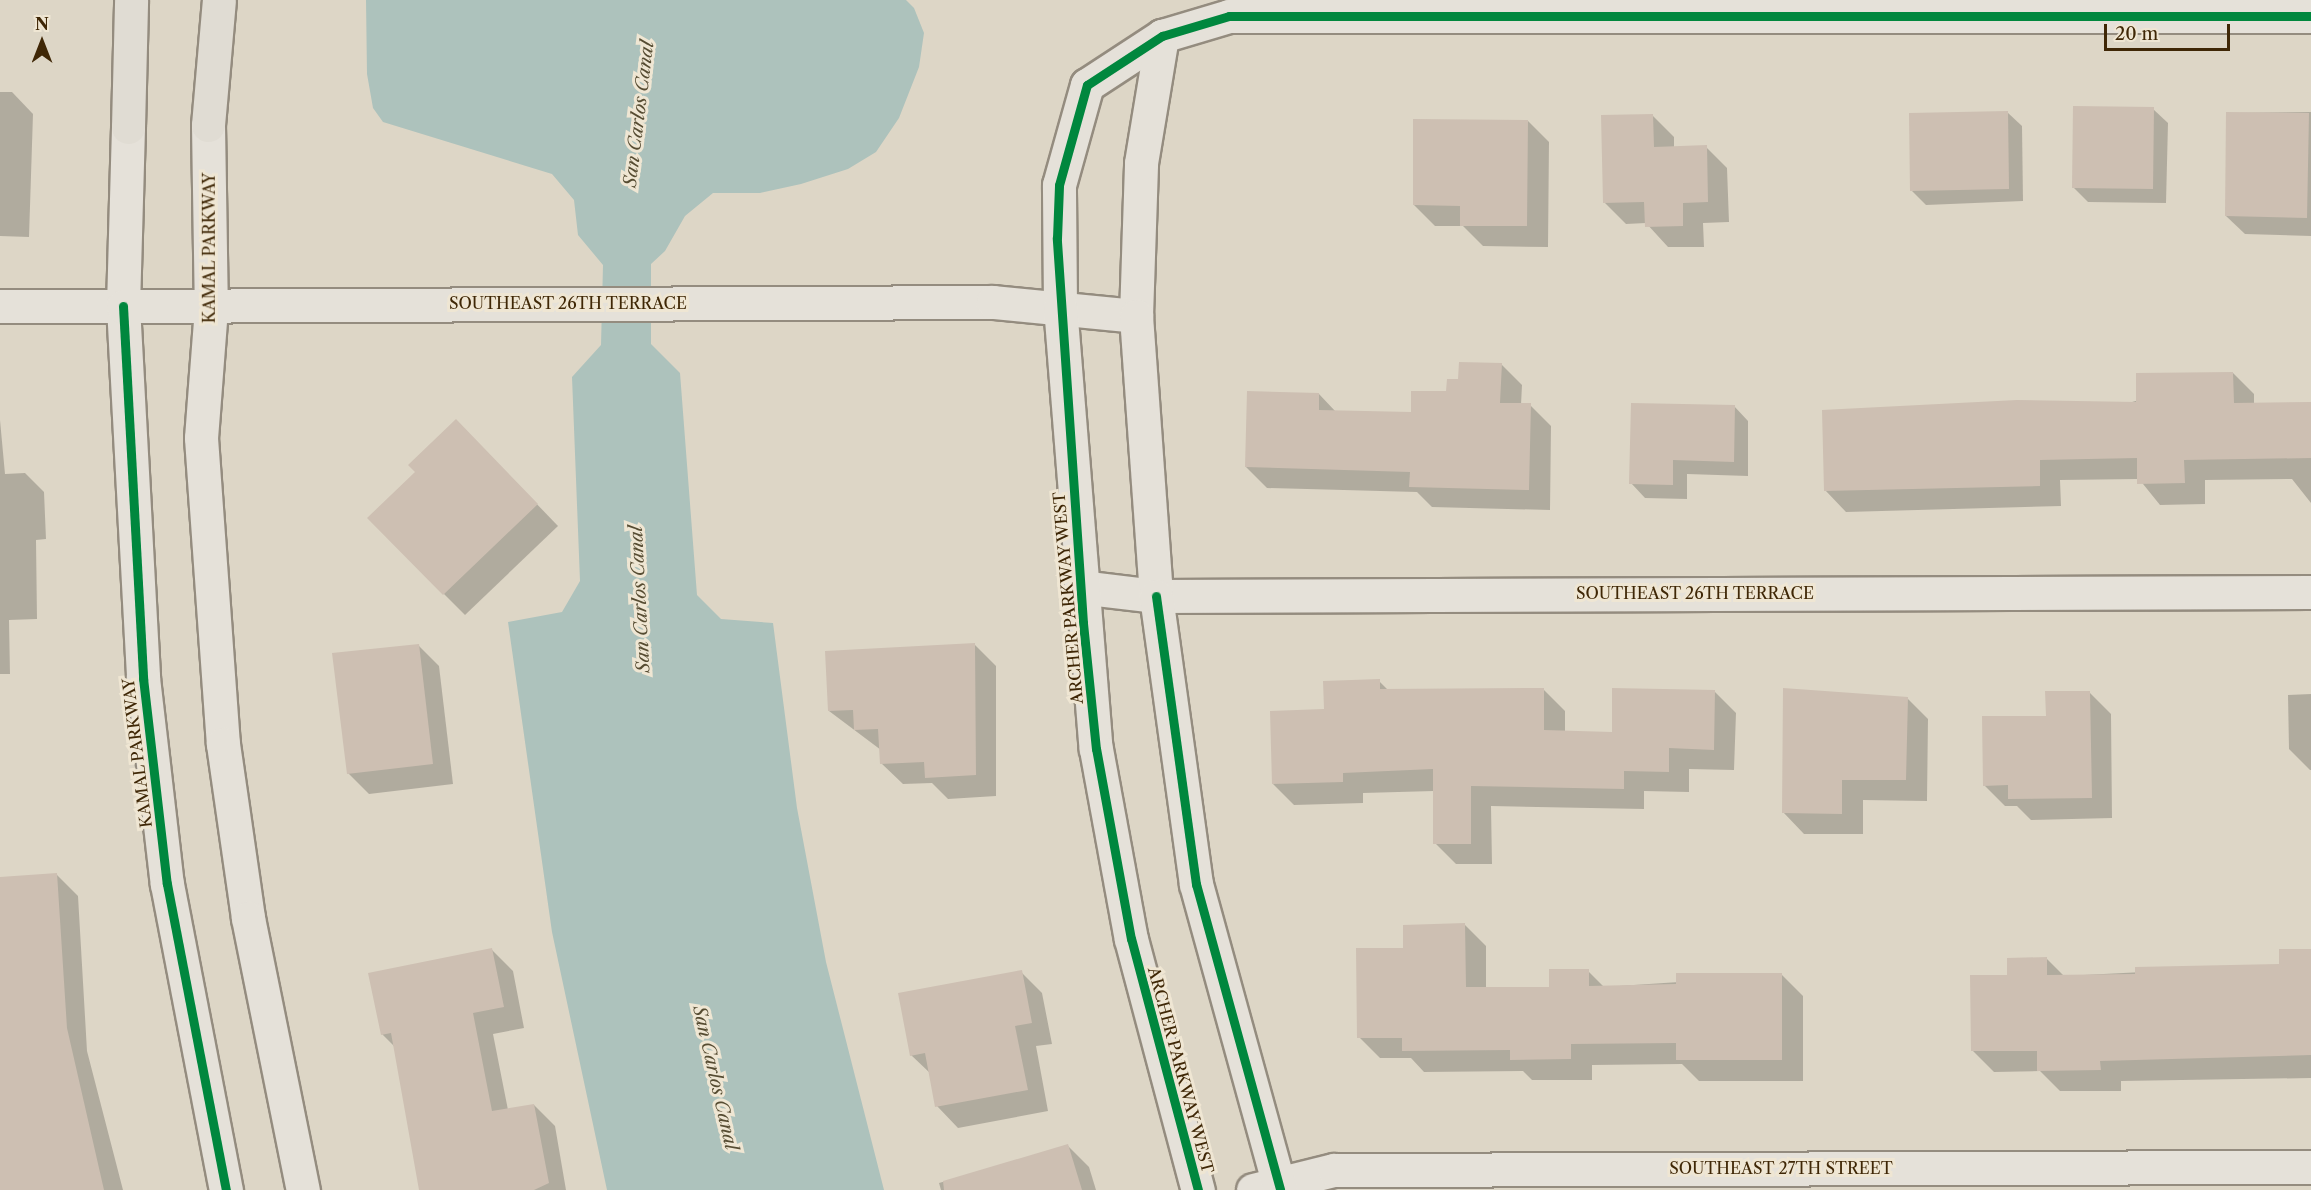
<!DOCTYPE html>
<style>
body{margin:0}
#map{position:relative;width:2311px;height:1190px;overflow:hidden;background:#ddd6c6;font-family:"Libre Caslon Text",serif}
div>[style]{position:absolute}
.water>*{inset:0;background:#adc2bc}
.shadow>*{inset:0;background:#0003}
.building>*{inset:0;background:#cdbfb2}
.roads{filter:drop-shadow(2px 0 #948c7f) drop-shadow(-2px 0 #948c7f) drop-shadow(0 2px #948c7f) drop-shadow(0 -2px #948c7f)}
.minor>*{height:33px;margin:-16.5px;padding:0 16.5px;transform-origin:16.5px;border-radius:16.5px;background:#e5e1d9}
.tertiary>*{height:33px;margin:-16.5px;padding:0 16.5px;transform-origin:16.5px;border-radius:16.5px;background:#e5e1d9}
.trunk>*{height:33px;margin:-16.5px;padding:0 16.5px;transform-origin:16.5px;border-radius:16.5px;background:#e0dcd3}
.cycleway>*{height:9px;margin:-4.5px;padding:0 4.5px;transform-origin:4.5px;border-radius:4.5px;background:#00873e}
span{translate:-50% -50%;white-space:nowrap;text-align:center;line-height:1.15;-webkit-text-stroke:6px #efe6d3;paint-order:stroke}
.street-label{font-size:16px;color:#3f2706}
.water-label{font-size:18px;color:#564c32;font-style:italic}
.north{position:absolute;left:12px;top:12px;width:60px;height:60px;-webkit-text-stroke:4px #efe6d3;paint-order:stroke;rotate:0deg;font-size:16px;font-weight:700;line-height:24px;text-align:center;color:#3f2706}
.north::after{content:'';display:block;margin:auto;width:21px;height:27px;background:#3f2706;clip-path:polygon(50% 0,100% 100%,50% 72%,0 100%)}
.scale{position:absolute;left:2104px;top:24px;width:126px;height:27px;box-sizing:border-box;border:3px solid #3f2706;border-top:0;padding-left:8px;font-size:18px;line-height:21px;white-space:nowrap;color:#3f2706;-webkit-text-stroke:4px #efe6d3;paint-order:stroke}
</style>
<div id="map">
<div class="water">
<i style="clip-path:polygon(366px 0,906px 0,914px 8px,924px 33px,919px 67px,899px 118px,876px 152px,848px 169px,801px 184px,760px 193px,713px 193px,685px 216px,665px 251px,651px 264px,651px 344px,680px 373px,697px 595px,721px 619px,773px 623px,797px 808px,826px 962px,884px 1190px,607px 1190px,552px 932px,508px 622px,562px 612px,580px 581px,572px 377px,601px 345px,603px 265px,578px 235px,574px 200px,552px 174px,383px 122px,373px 108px,367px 74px)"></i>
</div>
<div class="shadow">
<i style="clip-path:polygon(0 92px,12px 92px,33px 114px,29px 237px,0 236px)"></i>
<i style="clip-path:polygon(2153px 109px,2168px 123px,2166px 203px,2088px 202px,2073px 187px)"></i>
<i style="clip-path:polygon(2007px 112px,2022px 126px,2023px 201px,1926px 205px,1912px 191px)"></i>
<i style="clip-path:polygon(2311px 112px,2311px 236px,2245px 234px,2226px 216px,2227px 113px)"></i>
<i style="clip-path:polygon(1653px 116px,1674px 137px,1674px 148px,1706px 147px,1727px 168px,1729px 222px,1703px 223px,1704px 247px,1668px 247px,1646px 223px,1626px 224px,1605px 203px)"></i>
<i style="clip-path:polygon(1528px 121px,1549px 142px,1548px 247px,1483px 246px,1463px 226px,1435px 226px,1414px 205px)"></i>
<i style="clip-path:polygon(1501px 364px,1522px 385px,1521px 405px,1530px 405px,1551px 426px,1550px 510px,1432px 507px,1417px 492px,1267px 488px,1246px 467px,1319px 394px,1336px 412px,1412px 414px)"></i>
<i style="clip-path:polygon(2233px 373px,2254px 394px,2254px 405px,2311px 404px,2311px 503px,2292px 479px,2205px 480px,2205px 504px,2160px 505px,2139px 479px,2060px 480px,2061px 506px,1846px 512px,1825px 490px)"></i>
<i style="clip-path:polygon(1734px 406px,1748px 421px,1748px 476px,1687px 474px,1687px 499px,1645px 498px,1631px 483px)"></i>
<i style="clip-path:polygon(0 420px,5px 474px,25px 473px,44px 492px,46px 539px,36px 540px,37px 619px,9px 620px,10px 674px,0 674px)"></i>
<i style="clip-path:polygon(477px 442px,558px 526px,465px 615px,444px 594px)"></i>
<i style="clip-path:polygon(418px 645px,439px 666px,453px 784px,369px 794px,348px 773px)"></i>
<i style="clip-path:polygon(975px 645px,996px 666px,996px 796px,948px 799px,932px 783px,903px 784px,881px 763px,881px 750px,829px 711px)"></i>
<i style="clip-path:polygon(1379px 681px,1389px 691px,1544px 690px,1565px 711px,1565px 732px,1613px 734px,1715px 692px,1736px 713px,1734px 770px,1689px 769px,1689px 792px,1644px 791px,1644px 809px,1491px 806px,1492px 864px,1456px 864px,1435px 843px,1434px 791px,1363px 793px,1363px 803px,1294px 805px,1273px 784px,1326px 711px)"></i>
<i style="clip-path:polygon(2090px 693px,2111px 714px,2112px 818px,2031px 820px,2017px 806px,2005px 806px,1984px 785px,2048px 717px)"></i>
<i style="clip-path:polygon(2311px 694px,2311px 770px,2310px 770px,2289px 749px,2288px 695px)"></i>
<i style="clip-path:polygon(1907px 698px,1928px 719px,1927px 801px,1863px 800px,1863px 834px,1804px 834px,1783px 812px)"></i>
<i style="clip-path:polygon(57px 875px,78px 896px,87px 1051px,123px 1190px,0 1190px,0 878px)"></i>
<i style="clip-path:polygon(1465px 925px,1486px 946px,1486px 988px,1551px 988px,1588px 971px,1604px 987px,1782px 975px,1803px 996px,1803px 1081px,1699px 1081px,1682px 1064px,1592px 1065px,1592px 1080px,1532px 1080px,1523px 1071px,1424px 1072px,1411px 1058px,1380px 1058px,1359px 1037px,1405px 949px)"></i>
<i style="clip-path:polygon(492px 950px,513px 971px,524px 1028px,493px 1034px,508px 1110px,534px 1105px,555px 1126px,566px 1190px,421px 1190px,395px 1047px,382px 1034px)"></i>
<i style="clip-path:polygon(2311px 950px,2311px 1078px,2121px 1081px,2121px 1091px,2060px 1091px,2040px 1071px,1994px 1072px,1973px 1051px,2008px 976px,2047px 959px,2064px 976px,2281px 965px)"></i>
<i style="clip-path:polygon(1021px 972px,1042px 993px,1052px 1044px,1036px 1046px,1048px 1111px,958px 1128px,937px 1106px,931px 1074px,911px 1055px)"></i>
<i style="clip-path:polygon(1068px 1146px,1089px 1167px,1096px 1190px,941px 1190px,939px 1183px)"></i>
</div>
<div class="building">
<i style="clip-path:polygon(2073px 106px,2154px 107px,2153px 189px,2072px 188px)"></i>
<i style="clip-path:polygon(2008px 111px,2009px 189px,1910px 191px,1909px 113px)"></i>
<i style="clip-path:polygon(2226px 112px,2309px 113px,2307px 218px,2225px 216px)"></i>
<i style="clip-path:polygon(1653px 114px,1654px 147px,1707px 145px,1708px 202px,1683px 203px,1683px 226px,1645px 227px,1644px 202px,1603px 203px,1601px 115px)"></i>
<i style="clip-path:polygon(1413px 119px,1528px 120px,1527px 226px,1460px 226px,1460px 206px,1413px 205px)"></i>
<i style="clip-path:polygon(1459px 362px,1502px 363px,1500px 403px,1531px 403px,1529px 490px,1409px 487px,1410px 472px,1245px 467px,1247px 391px,1319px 393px,1319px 410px,1411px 412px,1411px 391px,1446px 391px,1447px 379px,1458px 379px)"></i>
<i style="clip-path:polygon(2233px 372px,2234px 403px,2311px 402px,2311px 458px,2184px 460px,2185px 483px,2137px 484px,2137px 458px,2040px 460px,2040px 486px,1824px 491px,1822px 410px,2017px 400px,2136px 402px,2136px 373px)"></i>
<i style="clip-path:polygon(1631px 403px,1735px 405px,1734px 462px,1673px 460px,1673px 485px,1629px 484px)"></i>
<i style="clip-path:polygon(456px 419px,538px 504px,443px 595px,367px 518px,415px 472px,408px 465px)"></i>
<i style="clip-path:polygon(975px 643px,976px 775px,925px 778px,924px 762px,880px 764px,878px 729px,854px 730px,853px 710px,828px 711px,825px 651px)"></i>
<i style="clip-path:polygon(419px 644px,433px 764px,347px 774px,332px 653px)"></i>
<i style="clip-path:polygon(1380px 679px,1380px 689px,1544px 688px,1544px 730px,1612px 732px,1612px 688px,1715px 690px,1714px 750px,1669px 748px,1669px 772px,1624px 771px,1624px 789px,1471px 786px,1471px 844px,1433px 844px,1433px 769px,1343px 773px,1343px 782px,1272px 784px,1270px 711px,1324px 709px,1323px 681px)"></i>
<i style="clip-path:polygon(1783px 688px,1908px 697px,1906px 780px,1842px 780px,1842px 814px,1782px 813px)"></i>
<i style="clip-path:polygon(2045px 691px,2090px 691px,2092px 798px,2008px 799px,2008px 785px,1983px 786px,1982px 716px,2046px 716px)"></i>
<i style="clip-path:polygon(57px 873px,67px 1028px,104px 1190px,0 1190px,0 877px)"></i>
<i style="clip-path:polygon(1465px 923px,1466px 987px,1549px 987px,1549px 969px,1589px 969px,1589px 986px,1676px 984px,1676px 973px,1782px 973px,1782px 1060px,1676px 1060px,1676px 1043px,1571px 1044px,1571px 1059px,1510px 1060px,1510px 1050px,1402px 1051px,1402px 1038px,1357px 1038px,1356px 948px,1403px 948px,1403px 925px)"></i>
<i style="clip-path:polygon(492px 948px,504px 1007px,473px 1013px,492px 1111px,534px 1104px,549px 1183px,534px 1190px,419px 1190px,391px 1033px,381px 1035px,368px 973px)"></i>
<i style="clip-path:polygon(2279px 949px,2311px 949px,2311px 1055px,2100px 1061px,2101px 1070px,2037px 1071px,2037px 1051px,1971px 1051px,1970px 975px,2007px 975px,2007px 958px,2047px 957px,2047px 975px,2135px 974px,2135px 967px,2279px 964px)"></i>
<i style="clip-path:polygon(1022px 970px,1032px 1023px,1015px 1026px,1028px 1090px,935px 1107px,925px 1053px,910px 1056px,898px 993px)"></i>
<i style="clip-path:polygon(1068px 1144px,1082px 1190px,944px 1190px,943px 1181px)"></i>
</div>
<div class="roads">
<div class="minor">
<i style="left:0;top:306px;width:123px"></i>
<i style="left:1060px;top:306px;width:121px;rotate:-90.5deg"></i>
<i style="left:1059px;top:185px;width:104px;rotate:-74.4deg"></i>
<i style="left:1087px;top:85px;width:90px;rotate:-33.2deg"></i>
<i style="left:1162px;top:36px;width:70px;rotate:-16.6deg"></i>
<i style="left:1229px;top:16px;width:1082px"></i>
<i style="left:1136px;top:316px;width:153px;rotate:-88.1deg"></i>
<i style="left:1141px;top:163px;width:129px;rotate:-80.6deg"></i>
<i style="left:1080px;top:587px;width:77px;rotate:6.8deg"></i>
<i style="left:1156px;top:596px;width:1155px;rotate:-0.2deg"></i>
<i style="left:1253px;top:1190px;width:83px;rotate:-13.9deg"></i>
<i style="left:1334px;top:1170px;width:977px;rotate:-0.18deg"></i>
</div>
<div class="tertiary">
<i style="left:208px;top:125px;width:183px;rotate:89.1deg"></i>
<i style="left:211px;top:308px;width:130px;rotate:94.4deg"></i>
<i style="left:201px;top:438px;width:307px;rotate:85.9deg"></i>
<i style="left:223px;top:744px;width:176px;rotate:81.8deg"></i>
<i style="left:248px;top:918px;width:278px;rotate:78.6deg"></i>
<i style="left:128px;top:127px;width:179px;rotate:91.6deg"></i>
<i style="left:123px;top:306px;width:373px;rotate:86.9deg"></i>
<i style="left:143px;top:678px;width:207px;rotate:83.4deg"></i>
<i style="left:167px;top:884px;width:312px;rotate:79.1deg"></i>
<i style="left:123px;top:306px;width:870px;rotate:-0.26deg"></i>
<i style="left:993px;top:302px;width:144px;rotate:5.6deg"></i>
<i style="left:1136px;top:316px;width:281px;rotate:85.9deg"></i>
<i style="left:1156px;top:596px;width:291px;rotate:82.1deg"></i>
<i style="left:1196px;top:884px;width:317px;rotate:74.6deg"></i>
<i style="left:1060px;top:306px;width:444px;rotate:85.4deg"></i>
<i style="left:1096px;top:749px;width:193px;rotate:79.6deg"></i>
<i style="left:1131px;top:939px;width:260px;rotate:75.1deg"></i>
</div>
<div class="trunk">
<i style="left:208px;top:125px;width:125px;rotate:-85deg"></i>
<i style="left:128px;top:127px;width:127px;rotate:-88.6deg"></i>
</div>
</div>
<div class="cycleway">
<i style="left:123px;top:306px;width:373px;rotate:86.9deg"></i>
<i style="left:143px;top:678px;width:207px;rotate:83.4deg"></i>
<i style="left:167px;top:884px;width:312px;rotate:79.1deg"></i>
<i style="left:1156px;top:596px;width:291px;rotate:82.1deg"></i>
<i style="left:1196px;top:884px;width:317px;rotate:74.6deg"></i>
<i style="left:1198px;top:1190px;width:260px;rotate:-104.9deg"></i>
<i style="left:1131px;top:939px;width:193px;rotate:-100.4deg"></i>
<i style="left:1096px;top:749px;width:127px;rotate:-95.9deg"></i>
<i style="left:1083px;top:623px;width:386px;rotate:-93.9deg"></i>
<i style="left:1057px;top:238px;width:53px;rotate:-87.8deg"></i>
<i style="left:1059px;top:185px;width:104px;rotate:-74.4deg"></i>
<i style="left:1087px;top:85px;width:90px;rotate:-33.2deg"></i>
<i style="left:1162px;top:36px;width:70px;rotate:-16.6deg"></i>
<i style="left:1229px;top:16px;width:1082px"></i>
</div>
<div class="street-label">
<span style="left:209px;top:248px;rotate:-90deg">KAMAL PARKWAY</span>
<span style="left:568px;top:303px">SOUTHEAST 26TH TERRACE</span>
<span style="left:1695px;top:593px">SOUTHEAST 26TH TERRACE</span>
<span style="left:1068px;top:598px;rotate:-95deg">ARCHER PARKWAY WEST</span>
<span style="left:137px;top:753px;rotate:-97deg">KAMAL PARKWAY</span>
<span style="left:1181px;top:1070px;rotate:75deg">ARCHER PARKWAY WEST</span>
<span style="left:1781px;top:1168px">SOUTHEAST 27TH STREET</span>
</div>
<div class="water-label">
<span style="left:639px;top:114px;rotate:-83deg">San Carlos Canal</span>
<span style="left:640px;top:599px;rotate:-93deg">San Carlos Canal</span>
<span style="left:715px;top:1078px;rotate:77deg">San Carlos Canal</span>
</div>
<div class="north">N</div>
<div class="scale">20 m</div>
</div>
